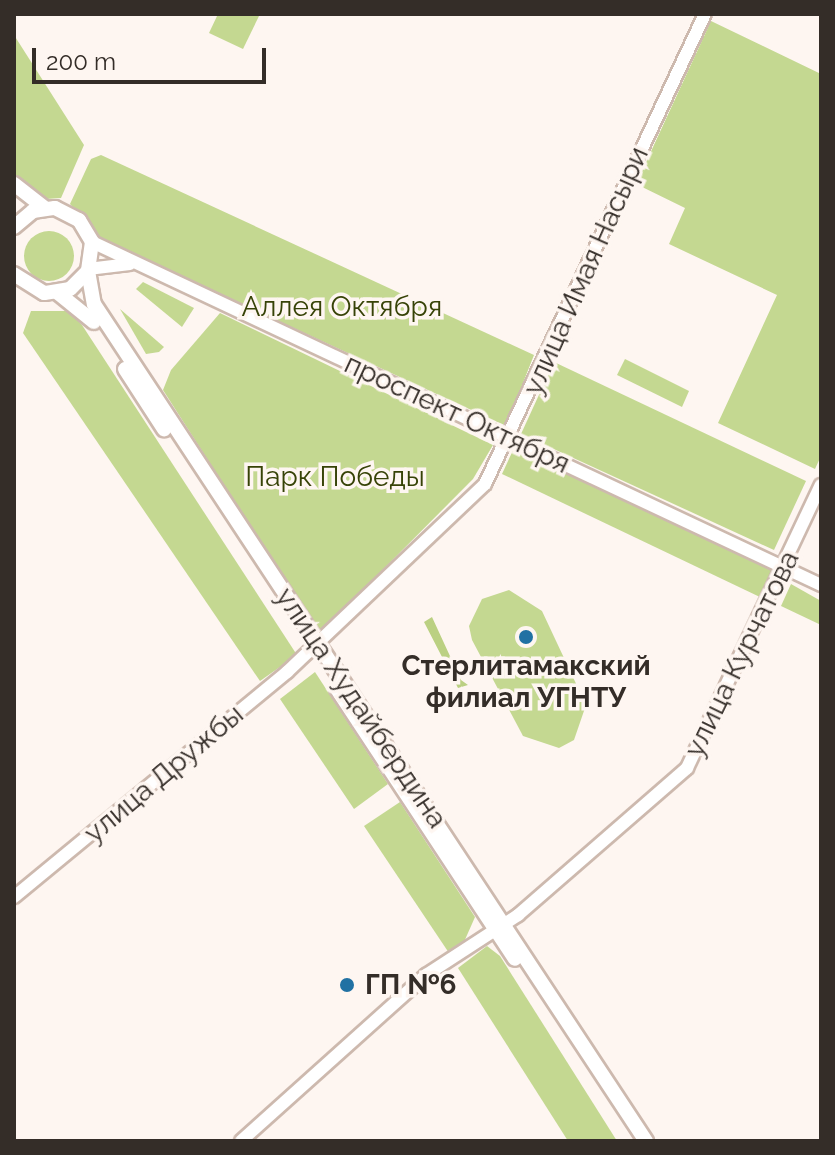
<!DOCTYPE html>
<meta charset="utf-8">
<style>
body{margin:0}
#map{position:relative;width:835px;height:1155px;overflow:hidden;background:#fef6f1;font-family:Raleway,sans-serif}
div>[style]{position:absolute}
.green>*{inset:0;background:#c4d891}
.round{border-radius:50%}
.forest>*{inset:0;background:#bbd082}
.roads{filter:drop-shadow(2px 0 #cdb9ae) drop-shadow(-2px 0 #cdb9ae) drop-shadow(0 2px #cdb9ae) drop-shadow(0 -2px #cdb9ae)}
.secondary>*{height:12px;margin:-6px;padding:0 6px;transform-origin:6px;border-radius:6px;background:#fff}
.primary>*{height:14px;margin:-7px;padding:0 7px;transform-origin:7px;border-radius:7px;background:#fff}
.dots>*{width:22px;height:22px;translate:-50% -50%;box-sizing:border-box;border:4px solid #fef6f1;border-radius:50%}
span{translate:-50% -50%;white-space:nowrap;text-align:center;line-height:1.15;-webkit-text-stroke:7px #fef6f1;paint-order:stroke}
.street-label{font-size:28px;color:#342d28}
.park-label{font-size:28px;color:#374307}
.poi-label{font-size:28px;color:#342d28;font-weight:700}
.left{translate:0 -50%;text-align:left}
.frame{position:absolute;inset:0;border:16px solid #342d28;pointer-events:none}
.scale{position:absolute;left:32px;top:48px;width:234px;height:36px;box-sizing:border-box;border:4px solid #342d28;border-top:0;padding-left:10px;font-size:24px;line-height:28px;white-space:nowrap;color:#342d28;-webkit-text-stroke:6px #fef6f1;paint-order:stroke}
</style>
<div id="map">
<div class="green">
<i style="clip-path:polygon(218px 14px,260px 14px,243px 49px,209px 33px)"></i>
<i style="clip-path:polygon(711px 21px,821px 74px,821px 456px,815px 469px,718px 423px,777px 295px,669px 244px,685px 208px,636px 184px)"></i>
<i style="clip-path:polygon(14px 35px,84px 145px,61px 198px,46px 199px,14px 176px)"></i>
<i style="clip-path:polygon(101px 155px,534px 355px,506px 426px,101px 239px,70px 204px,91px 159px)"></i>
<i class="round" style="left:24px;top:231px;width:50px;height:50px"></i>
<i style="clip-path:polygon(143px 282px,194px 308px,182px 327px,136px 289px)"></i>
<i style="clip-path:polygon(120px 309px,164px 347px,159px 352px,146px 354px)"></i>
<i style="clip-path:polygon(31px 311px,69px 311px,82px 325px,297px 655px,260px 681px,23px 333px)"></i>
<i style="clip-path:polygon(220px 313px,493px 445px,473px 479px,319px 634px,163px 390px,171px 370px)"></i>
<i style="clip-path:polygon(625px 359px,689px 391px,682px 407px,617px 375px)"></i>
<i style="clip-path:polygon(554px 362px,806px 481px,774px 550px,521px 434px)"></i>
<i style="clip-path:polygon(515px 446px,776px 569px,762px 598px,502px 474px)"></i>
<i style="clip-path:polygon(791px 584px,821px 601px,821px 625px,781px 606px)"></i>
<i style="clip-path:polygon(509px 590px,542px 611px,586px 705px,574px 740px,559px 748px,523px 736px,472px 640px,469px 626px,482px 599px)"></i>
<i style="clip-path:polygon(315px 672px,388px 784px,354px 809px,280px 699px)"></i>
<i style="clip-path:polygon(400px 802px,475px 917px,464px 942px,449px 953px,364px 826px)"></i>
<i style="clip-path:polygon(487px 946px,500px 956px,617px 1141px,568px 1141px,458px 968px)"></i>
</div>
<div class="forest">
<i style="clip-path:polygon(432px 617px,461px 680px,468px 685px,458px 688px,424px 622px)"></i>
</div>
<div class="roads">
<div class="secondary">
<i style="left:92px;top:242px;width:806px;rotate:25.2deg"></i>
<i style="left:88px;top:269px;width:42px;rotate:-6.8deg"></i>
<i style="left:14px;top:897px;width:354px;rotate:-39.5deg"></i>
<i style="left:287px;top:672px;width:273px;rotate:-43.5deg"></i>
<i style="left:485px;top:484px;width:519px;rotate:-64.92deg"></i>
<i style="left:241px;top:1141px;width:249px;rotate:-41.9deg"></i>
<i style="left:426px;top:975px;width:110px;rotate:-33.1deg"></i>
<i style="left:518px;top:915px;width:224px;rotate:-41deg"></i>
<i style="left:687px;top:768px;width:313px;rotate:-64.7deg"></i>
</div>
<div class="primary">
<i style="left:14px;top:184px;width:39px;rotate:38deg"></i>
<i style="left:14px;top:227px;width:25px;rotate:-40deg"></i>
<i style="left:33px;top:211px;width:22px;rotate:-8deg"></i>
<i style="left:55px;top:208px;width:27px;rotate:27deg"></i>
<i style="left:79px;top:220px;width:26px;rotate:59deg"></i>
<i style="left:92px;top:242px;width:29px;rotate:98deg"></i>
<i style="left:88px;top:271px;width:25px;rotate:135deg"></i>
<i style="left:70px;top:289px;width:26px;rotate:171deg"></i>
<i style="left:44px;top:293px;width:36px;rotate:-148deg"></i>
<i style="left:88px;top:271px;width:34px;rotate:80deg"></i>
<i style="left:94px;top:304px;width:1003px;rotate:56.6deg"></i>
<i style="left:58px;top:293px;width:46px;rotate:38.9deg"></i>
<i style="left:125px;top:369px;width:72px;rotate:57deg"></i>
<i style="left:337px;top:689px;width:323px;rotate:56.6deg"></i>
</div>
</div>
<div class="dots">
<i style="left:526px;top:637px;background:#2171a3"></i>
<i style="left:347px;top:985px;background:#2171a3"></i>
</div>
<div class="street-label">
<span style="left:586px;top:271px;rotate:-66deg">улица Имая Насыри</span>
<span style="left:457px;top:414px;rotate:25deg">проспект Октября</span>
<span style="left:742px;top:654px;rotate:-64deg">улица Курчатова</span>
<span style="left:361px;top:708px;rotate:56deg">улица Худайбердина</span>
<span style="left:164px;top:774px;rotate:-40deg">улица Дружбы</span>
</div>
<div class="park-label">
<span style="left:342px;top:307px">Аллея Октября</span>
<span style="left:335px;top:477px">Парк Победы</span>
</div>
<div class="poi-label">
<span style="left:526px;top:682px">Стерлитамакский<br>филиал УГНТУ</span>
<span class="left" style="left:365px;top:985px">ГП №6</span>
</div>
<div class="frame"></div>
<div class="scale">200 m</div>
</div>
